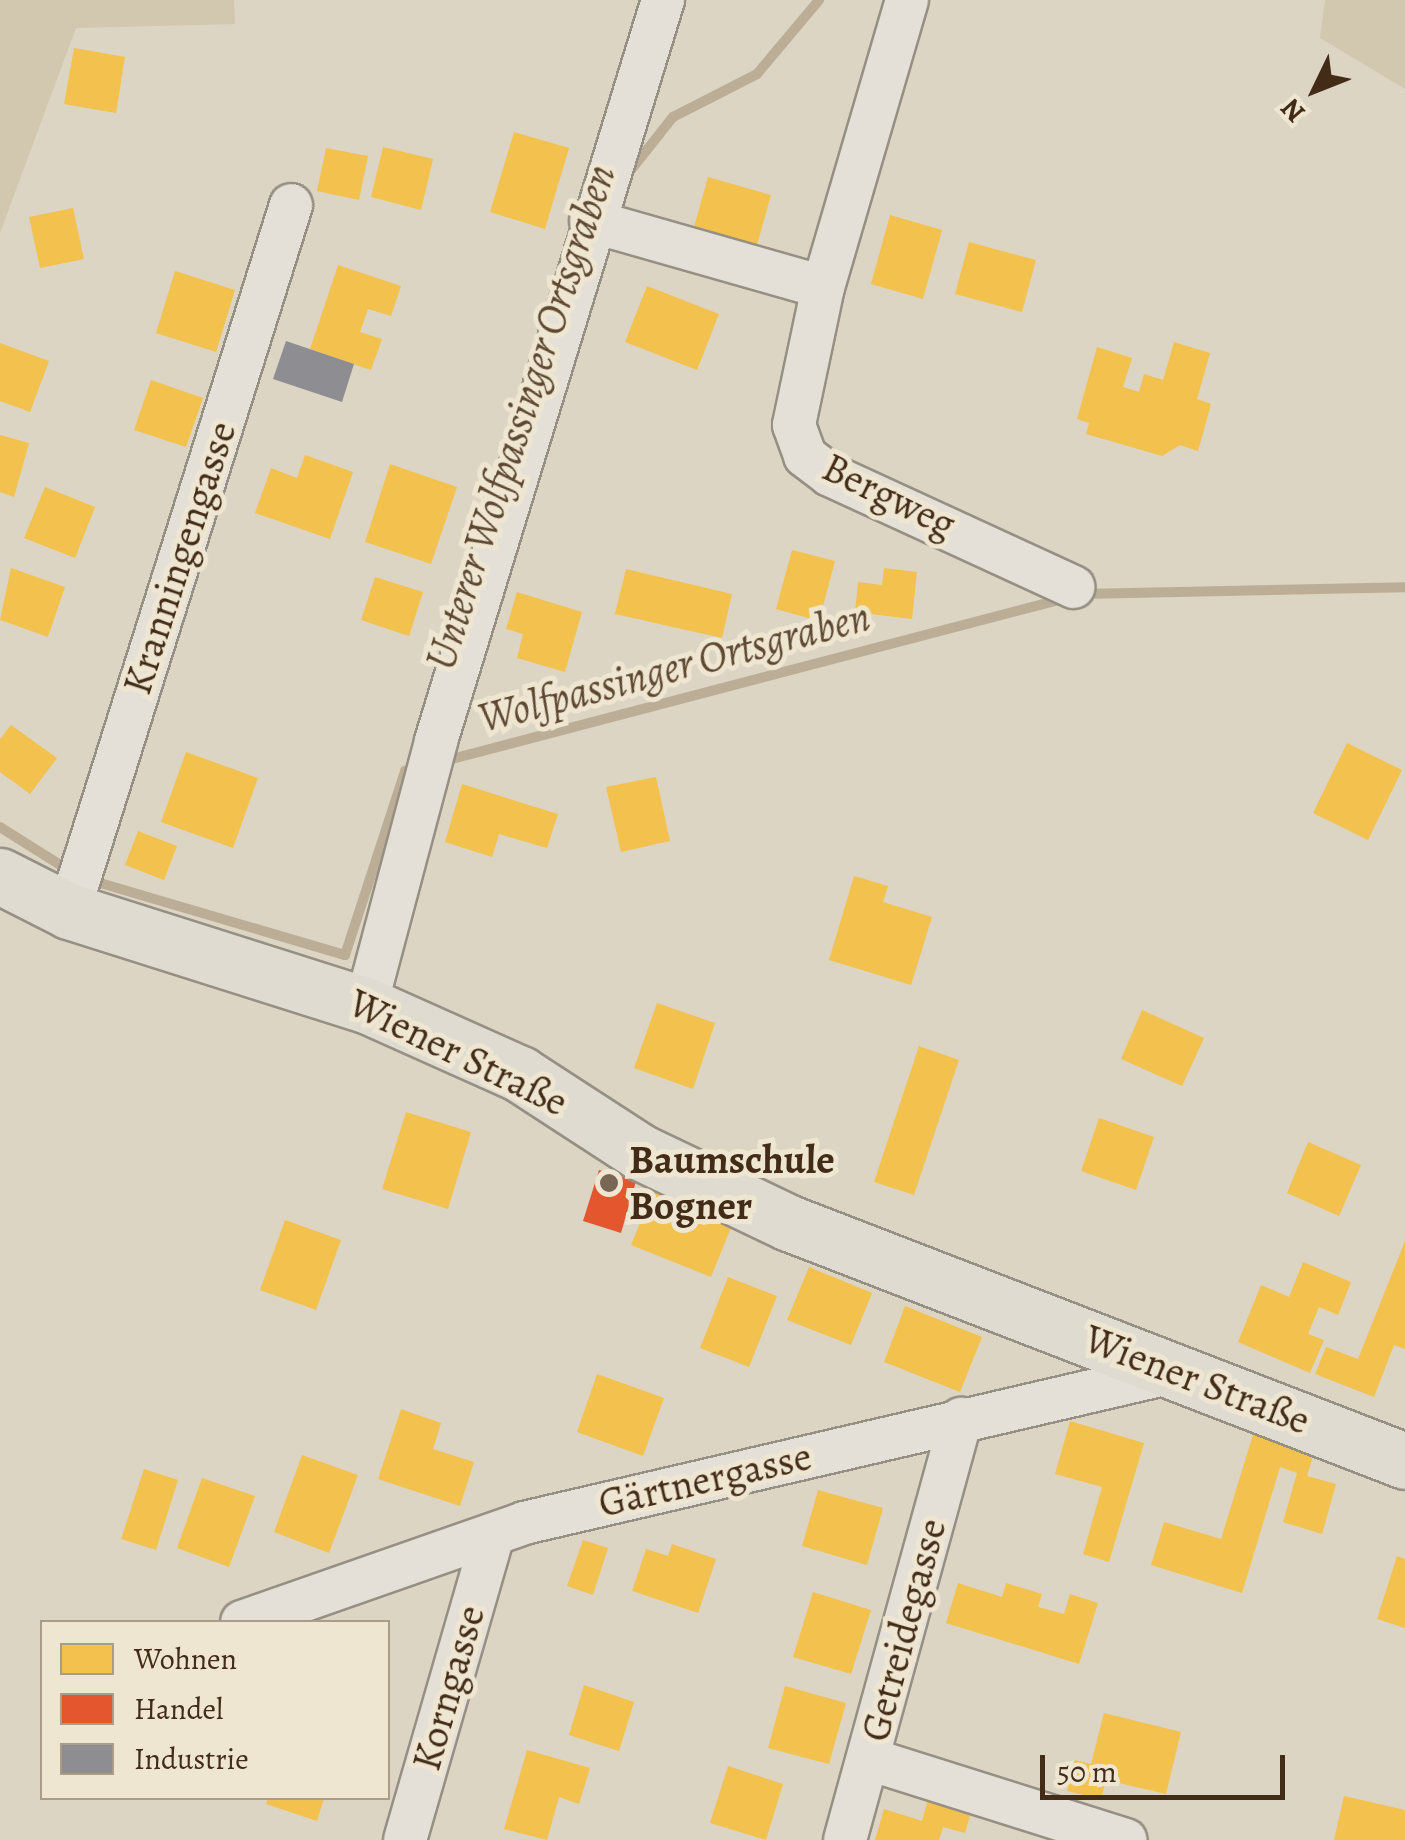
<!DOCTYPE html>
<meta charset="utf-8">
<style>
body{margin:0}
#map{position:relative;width:1405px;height:1840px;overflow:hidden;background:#dcd5c4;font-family:Alegreya,serif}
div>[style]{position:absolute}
.green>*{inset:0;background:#d2c7af}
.homes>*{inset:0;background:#f2c14e}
.shops>*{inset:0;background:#e4572e}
.industry>*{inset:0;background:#8d8d92}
.stream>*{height:10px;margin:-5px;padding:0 5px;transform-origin:5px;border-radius:5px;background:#bcae96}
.roads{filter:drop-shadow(2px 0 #968f83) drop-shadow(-2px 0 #968f83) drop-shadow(0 2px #968f83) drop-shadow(0 -2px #968f83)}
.minor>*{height:42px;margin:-21px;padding:0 21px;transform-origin:21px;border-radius:21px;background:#e4e0d8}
.major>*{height:55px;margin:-27.5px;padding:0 27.5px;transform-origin:27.5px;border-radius:27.5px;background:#dfdbd1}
.dots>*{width:28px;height:28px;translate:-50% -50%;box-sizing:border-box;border:5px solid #efe6d2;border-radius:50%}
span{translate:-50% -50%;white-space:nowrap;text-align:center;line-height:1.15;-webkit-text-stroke:10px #efe6d2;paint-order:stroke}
.street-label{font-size:40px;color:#422c17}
.poi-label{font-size:40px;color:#422c17;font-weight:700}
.left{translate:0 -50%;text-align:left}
.water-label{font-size:42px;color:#5d4832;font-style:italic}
.legend{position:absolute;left:40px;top:1620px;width:350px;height:180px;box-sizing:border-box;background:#efe6d2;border:2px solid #aa9c87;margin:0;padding:12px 18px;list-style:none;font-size:30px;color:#422c17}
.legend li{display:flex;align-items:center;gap:20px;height:50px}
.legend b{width:50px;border:2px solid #aa9c87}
.north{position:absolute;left:1265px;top:40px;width:100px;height:100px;-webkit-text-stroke:8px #efe6d2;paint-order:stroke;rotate:227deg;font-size:28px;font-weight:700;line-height:40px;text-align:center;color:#422c17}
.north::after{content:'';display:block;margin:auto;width:35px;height:45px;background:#422c17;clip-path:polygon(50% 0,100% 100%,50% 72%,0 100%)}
.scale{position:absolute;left:1040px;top:1755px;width:245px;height:45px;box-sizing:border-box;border:5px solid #422c17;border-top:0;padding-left:12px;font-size:30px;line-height:35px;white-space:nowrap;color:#422c17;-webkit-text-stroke:8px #efe6d2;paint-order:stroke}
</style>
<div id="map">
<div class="green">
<i style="clip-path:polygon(0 0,234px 0,235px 24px,76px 28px,0 233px)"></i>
<i style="clip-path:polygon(1325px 0,1405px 0,1405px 89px,1320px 38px)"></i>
</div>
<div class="homes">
<i style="clip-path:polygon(74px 48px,125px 57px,116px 113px,64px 104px)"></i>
<i style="clip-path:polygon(514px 132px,569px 148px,545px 229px,490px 212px)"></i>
<i style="clip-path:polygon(383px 147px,433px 159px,421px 210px,371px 197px)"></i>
<i style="clip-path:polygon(326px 148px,368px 156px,359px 200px,317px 191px)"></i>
<i style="clip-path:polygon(708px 177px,771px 195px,757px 245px,694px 227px)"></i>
<i style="clip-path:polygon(73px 208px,84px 259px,40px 268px,29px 217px)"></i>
<i style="clip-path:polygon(890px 215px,942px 230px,923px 299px,871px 284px)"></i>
<i style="clip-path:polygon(969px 242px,1036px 260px,1022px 312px,955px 294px)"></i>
<i style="clip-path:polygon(338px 265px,401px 286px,391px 316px,368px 309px,360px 332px,382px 339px,371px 370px,310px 349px)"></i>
<i style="clip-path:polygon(175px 271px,235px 290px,216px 352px,156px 333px)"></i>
<i style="clip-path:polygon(647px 286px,719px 314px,697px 370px,625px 342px)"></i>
<i style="clip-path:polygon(1174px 342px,1210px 353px,1197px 399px,1211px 404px,1198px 451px,1180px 445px,1162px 456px,1086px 434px,1089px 423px,1077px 419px,1097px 347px,1132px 358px,1123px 387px,1139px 392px,1144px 374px,1163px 380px)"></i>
<i style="clip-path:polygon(0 343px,49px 361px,30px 412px,0 401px)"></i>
<i style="clip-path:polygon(151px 380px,203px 398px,186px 447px,134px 430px)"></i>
<i style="clip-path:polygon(0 435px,29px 443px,14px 497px,0 492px)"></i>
<i style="clip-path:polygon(305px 455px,353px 472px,330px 539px,255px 513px,271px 468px,297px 478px)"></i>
<i style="clip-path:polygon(390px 464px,457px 487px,431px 564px,365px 542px)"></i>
<i style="clip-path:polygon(45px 487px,95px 507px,75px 558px,24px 538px)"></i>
<i style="clip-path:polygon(792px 550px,835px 561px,819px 621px,776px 609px)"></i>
<i style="clip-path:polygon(11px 568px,65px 587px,48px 637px,0 620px)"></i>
<i style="clip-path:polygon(884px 568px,917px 572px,912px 619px,855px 612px,858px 582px,882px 585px)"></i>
<i style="clip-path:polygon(626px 569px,732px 594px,722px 638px,615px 614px)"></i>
<i style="clip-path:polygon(375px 577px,423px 592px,409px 636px,361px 620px)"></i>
<i style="clip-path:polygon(517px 592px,582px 612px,565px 672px,517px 658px,523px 634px,506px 629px)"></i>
<i style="clip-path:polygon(11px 725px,57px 758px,30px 794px,0 772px,0 739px)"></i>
<i style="clip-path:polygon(1347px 743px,1402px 770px,1368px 840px,1313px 813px)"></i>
<i style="clip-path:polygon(186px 752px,258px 778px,233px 848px,161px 822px)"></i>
<i style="clip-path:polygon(656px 777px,670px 841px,621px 852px,606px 787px)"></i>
<i style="clip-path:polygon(462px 784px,558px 814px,547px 848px,499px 834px,492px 857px,445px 842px)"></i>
<i style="clip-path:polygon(138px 831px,177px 846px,164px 880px,125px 865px)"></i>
<i style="clip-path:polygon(854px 876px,888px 886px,883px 902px,932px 917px,911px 985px,829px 960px)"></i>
<i style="clip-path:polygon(657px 1003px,715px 1023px,693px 1089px,634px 1068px)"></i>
<i style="clip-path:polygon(1142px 1010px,1204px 1038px,1182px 1086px,1121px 1059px)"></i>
<i style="clip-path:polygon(919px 1046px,959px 1060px,914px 1195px,874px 1182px)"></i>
<i style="clip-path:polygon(406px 1112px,471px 1132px,448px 1209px,382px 1189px)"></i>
<i style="clip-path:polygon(1099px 1118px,1154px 1137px,1136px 1190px,1081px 1171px)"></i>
<i style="clip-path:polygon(1308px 1142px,1361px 1165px,1339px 1216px,1287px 1193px)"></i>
<i style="clip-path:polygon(653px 1192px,732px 1225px,711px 1277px,631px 1245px)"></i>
<i style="clip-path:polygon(285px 1220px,341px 1240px,316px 1310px,260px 1290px)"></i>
<i style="clip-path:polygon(1405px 1241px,1405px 1349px,1394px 1345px,1374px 1397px,1315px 1374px,1326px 1347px,1358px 1359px)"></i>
<i style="clip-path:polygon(1303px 1262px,1351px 1282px,1338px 1315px,1319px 1307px,1308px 1334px,1324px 1340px,1310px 1373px,1238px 1342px,1261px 1285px,1289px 1297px)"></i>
<i style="clip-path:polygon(809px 1267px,872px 1293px,851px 1345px,787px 1320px)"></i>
<i style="clip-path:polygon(728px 1277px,777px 1296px,749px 1367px,700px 1348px)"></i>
<i style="clip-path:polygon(905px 1306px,982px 1337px,960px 1392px,884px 1362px)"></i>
<i style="clip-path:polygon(597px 1374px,664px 1398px,643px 1456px,577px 1432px)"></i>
<i style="clip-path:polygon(401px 1409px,441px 1423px,433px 1449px,474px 1462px,460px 1506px,378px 1479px)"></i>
<i style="clip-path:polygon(1070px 1421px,1144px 1443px,1109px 1562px,1083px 1554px,1102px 1487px,1055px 1474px)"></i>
<i style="clip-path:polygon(1255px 1428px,1316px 1446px,1307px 1476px,1336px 1484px,1322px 1534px,1283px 1522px,1297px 1473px,1280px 1467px,1242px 1593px,1151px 1565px,1164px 1522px,1221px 1539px)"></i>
<i style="clip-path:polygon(302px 1455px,358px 1475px,329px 1553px,274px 1532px)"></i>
<i style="clip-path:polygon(144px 1469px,178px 1480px,156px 1550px,121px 1539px)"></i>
<i style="clip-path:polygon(202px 1478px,255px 1496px,229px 1567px,177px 1548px)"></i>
<i style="clip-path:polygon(818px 1490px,883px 1508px,867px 1565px,802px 1546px)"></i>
<i style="clip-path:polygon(583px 1540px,608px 1548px,593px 1595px,567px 1586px)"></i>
<i style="clip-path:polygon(672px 1544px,716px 1559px,698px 1613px,632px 1591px,646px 1549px,668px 1556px)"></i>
<i style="clip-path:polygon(1397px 1556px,1405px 1559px,1405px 1628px,1377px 1619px)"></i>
<i style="clip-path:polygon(958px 1583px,1002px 1597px,1006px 1583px,1042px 1594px,1038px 1607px,1064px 1614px,1070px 1594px,1098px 1603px,1079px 1664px,946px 1623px)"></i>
<i style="clip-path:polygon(813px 1592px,871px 1610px,851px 1674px,793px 1657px)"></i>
<i style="clip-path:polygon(584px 1685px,634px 1702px,619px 1751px,569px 1735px)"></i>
<i style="clip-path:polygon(785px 1686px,846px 1703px,829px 1764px,768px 1748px)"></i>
<i style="clip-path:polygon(1104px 1713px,1181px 1732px,1166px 1794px,1106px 1780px,1101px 1799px,1067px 1791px,1075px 1760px,1091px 1764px)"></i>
<i style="clip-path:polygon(527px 1750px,590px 1768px,579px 1804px,559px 1797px,547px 1840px,504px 1829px)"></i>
<i style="clip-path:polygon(728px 1766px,783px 1784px,766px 1840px,710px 1823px)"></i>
<i style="clip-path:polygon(1344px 1796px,1405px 1810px,1405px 1840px,1334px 1840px)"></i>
<i style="clip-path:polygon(268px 1798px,324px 1798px,317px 1821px,266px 1804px)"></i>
<i style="clip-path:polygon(928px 1799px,971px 1812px,965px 1833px,943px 1827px,939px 1840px,875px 1840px,884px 1809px,922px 1821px)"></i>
</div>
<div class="shops">
<i style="clip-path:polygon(599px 1170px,636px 1181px,621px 1233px,583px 1221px)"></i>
</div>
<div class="industry">
<i style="clip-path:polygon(286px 341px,354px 364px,342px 402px,273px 379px)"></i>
</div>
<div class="stream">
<i style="left:631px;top:170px;width:68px;rotate:-51.6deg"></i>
<i style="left:673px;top:117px;width:94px;rotate:-27.1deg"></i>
<i style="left:757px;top:74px;width:97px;rotate:-50deg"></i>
<i style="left:1082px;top:594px;width:323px;rotate:-1.2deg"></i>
<i style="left:444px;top:761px;width:643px;rotate:-14.68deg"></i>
<i style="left:0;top:827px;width:83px;rotate:32.2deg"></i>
<i style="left:90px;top:880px;width:266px;rotate:16.4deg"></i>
<i style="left:345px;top:955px;width:194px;rotate:-71.9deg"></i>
<i style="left:405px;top:771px;width:13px;rotate:-13deg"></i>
</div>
<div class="roads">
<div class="minor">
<i style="left:907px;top:0;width:299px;rotate:106.3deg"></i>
<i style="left:823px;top:287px;width:141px;rotate:101.9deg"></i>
<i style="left:794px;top:425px;width:33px;rotate:70deg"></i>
<i style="left:805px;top:456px;width:31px;rotate:37deg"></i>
<i style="left:830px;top:475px;width:268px;rotate:24.7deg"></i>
<i style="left:591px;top:221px;width:241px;rotate:15.9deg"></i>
<i style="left:69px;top:911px;width:740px;rotate:-72.54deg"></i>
<i style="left:366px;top:1005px;width:273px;rotate:-75.1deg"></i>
<i style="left:436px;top:741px;width:775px;rotate:-72.97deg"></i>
<i style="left:242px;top:1622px;width:299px;rotate:-19.3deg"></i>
<i style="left:524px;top:1523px;width:670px;rotate:-13.1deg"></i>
<i style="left:869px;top:1759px;width:269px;rotate:17.5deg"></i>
<i style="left:405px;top:1840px;width:317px;rotate:-73.9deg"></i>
<i style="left:845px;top:1840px;width:437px;rotate:-74.6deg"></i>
</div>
<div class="major">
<i style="left:0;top:876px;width:77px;rotate:26.9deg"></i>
<i style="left:69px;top:911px;width:312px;rotate:17.6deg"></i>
<i style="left:366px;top:1005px;width:169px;rotate:24.1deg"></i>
<i style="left:520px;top:1074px;width:143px;rotate:33deg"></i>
<i style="left:640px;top:1152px;width:165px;rotate:25.5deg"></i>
<i style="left:789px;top:1223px;width:660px;rotate:21.12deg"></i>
</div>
</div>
<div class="dots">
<i style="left:609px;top:1183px;background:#786754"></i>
</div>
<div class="street-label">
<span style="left:889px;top:496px;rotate:26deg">Bergweg</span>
<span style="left:180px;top:558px;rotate:-72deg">Kranningengasse</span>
<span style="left:458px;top:1053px;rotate:26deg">Wiener Straße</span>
<span style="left:1197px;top:1380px;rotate:21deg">Wiener Straße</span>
<span style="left:705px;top:1480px;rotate:-13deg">Gärtnergasse</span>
<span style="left:904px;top:1630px;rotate:-75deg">Getreidegasse</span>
<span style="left:449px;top:1688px;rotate:-74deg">Korngasse</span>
</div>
<div class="poi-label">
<span class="left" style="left:629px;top:1183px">Baumschule<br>Bogner</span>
</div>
<div class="water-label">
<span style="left:520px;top:417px;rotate:-72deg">Unterer Wolfpassinger Ortsgraben</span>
<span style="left:674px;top:667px;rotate:-15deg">Wolfpassinger Ortsgraben</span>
</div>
<ul class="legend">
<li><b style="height:28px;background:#f2c14e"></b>Wohnen</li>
<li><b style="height:28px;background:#e4572e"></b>Handel</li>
<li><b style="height:28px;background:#8d8d92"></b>Industrie</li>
</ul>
<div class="north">N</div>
<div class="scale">50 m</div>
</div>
